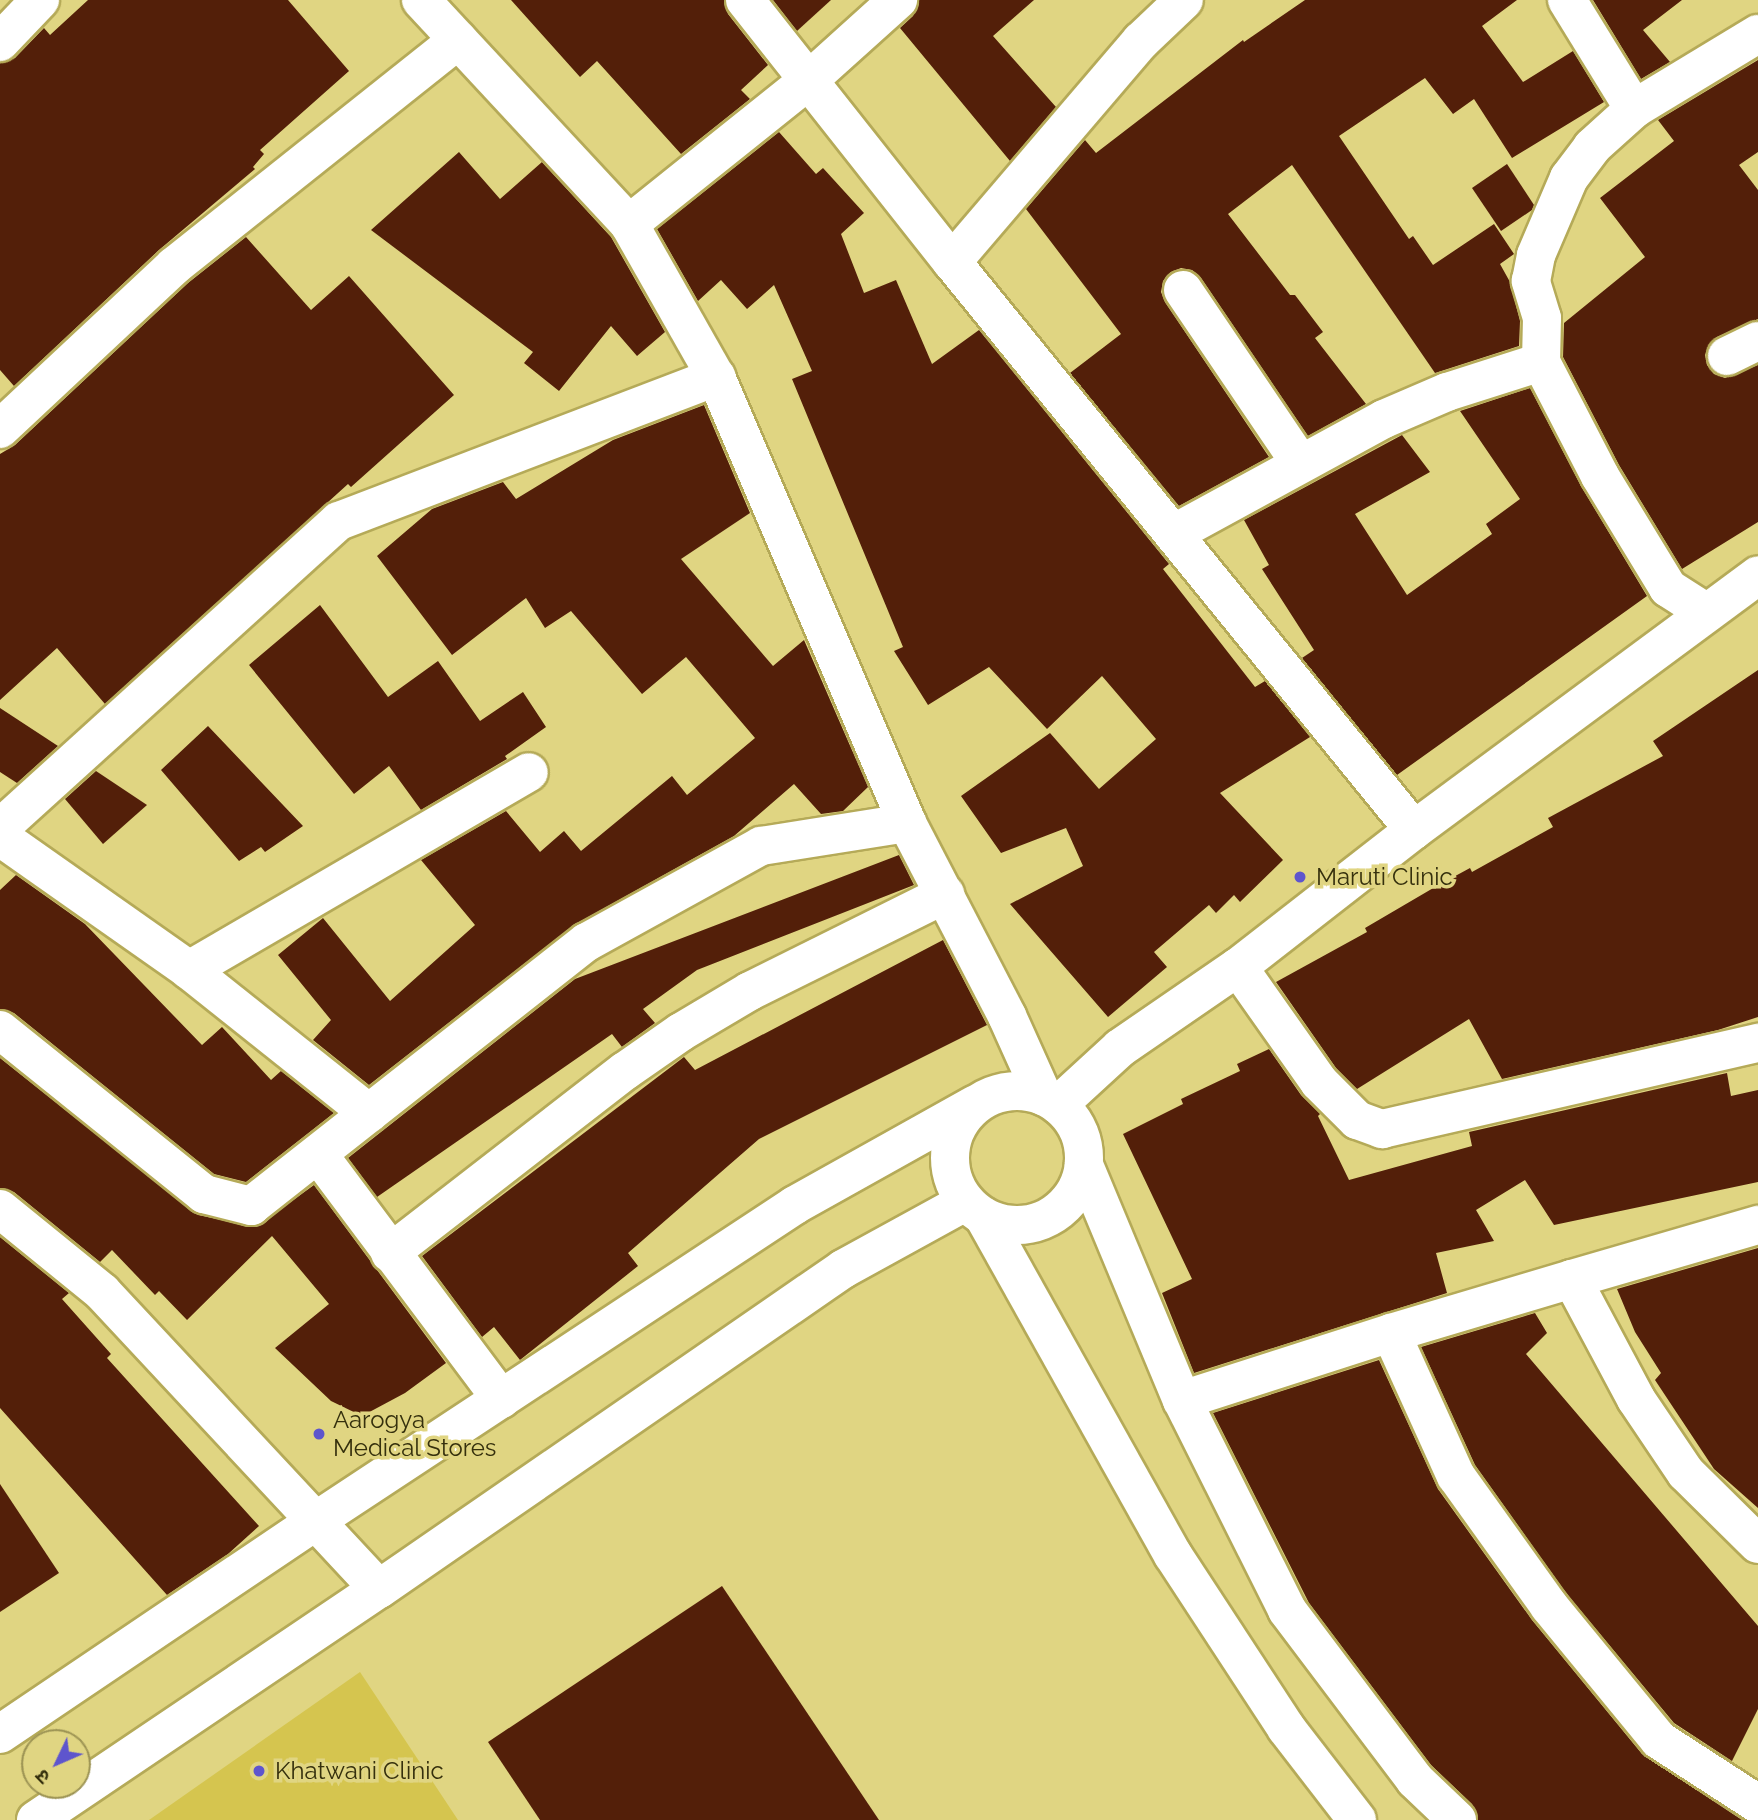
<!DOCTYPE html>
<meta charset="utf-8">
<style>
body{margin:0}
#map{position:relative;width:1758px;height:1820px;overflow:hidden;background:#e0d582;font-family:Raleway,"Noto Sans Devanagari",sans-serif}
div>[style]{position:absolute}
.green>*{inset:0;background:#d5c54f}
.building>*{inset:0;background:#531f09}
.roads{filter:drop-shadow(2px 0 #b5aa58) drop-shadow(-2px 0 #b5aa58) drop-shadow(0 2px #b5aa58) drop-shadow(0 -2px #b5aa58)}
.minor>*{height:38px;margin:-19px;padding:0 19px;transform-origin:19px;border-radius:19px;background:#fff}
.major>*{height:38px;margin:-19px;padding:0 19px;transform-origin:19px;border-radius:19px;background:#fff}
.major>.ring{margin:-19px;padding:0;box-sizing:content-box;background:none;border:38px solid #fff;border-radius:50%}
.dots>*{width:19px;height:19px;translate:-50% -50%;box-sizing:border-box;border:4px solid #e0d582;border-radius:50%}
span{translate:-50% -50%;white-space:nowrap;text-align:center;line-height:1.15;-webkit-text-stroke:7px #e0d582;paint-order:stroke}
.poi-label{font-size:24px;color:#35300d}
.left{translate:0 -50%;text-align:left}
.north{position:absolute;left:21px;top:1729px;width:70px;height:70px;box-sizing:border-box;background:#e0d582;border:2px solid #9c9353;border-radius:50%;rotate:226deg;font-size:19px;font-weight:700;line-height:28px;text-align:center;color:#35300d}
.north::after{content:'';display:block;margin:auto;width:24px;height:32px;background:#5e55cd;clip-path:polygon(50% 0,100% 100%,50% 72%,0 100%)}
</style>
<div id="map">
<div class="green">
<i style="clip-path:polygon(360px 1672px,458px 1820px,149px 1820px)"></i>
</div>
<div class="building">
<i style="clip-path:polygon(88px 0,288px 0,349px 71px,260px 150px,264px 154px,253px 167px,255px 169px,159px 250px,14px 386px,0 370px,0 63px,15px 58px,44px 28px,50px 35px)"></i>
<i style="clip-path:polygon(511px 0,724px 0,728px 14px,768px 65px,741px 90px,750px 99px,681px 154px,597px 61px,580px 77px)"></i>
<i style="clip-path:polygon(773px 0,831px 0,797px 31px)"></i>
<i style="clip-path:polygon(919px 0,1034px 0,993px 36px,1056px 107px,1010px 161px,900px 28px,913px 16px)"></i>
<i style="clip-path:polygon(1305px 0,1517px 0,1482px 26px,1523px 82px,1573px 51px,1604px 102px,1512px 158px,1474px 99px,1453px 114px,1425px 78px,1339px 136px,1409px 239px,1413px 236px,1433px 265px,1494px 224px,1514px 254px,1500px 264px,1510px 282px,1520px 321px,1519px 346px,1435px 373px,1292px 165px,1228px 214px,1290px 295px,1295px 295px,1323px 332px,1315px 338px,1366px 404px,1308px 436px,1201px 278px,1192px 270px,1181px 268px,1171px 272px,1163px 281px,1161px 292px,1165px 302px,1269px 457px,1179px 506px,1070px 373px,1121px 334px,1026px 209px,1085px 140px,1096px 153px,1243px 40px,1244px 42px)"></i>
<i style="clip-path:polygon(1593px 0,1682px 0,1643px 30px,1670px 62px,1641px 79px)"></i>
<i style="clip-path:polygon(1758px 60px,1758px 152px,1739px 165px,1758px 190px,1758px 319px,1717px 337px,1709px 344px,1705px 355px,1707px 365px,1714px 374px,1725px 378px,1758px 365px,1758px 522px,1682px 569px,1619px 465px,1563px 357px,1564px 323px,1645px 257px,1600px 198px,1674px 141px,1658px 120px)"></i>
<i style="clip-path:polygon(779px 132px,816px 174px,823px 168px,864px 213px,841px 234px,864px 293px,896px 280px,932px 364px,979px 330px,1169px 564px,1163px 569px,1255px 687px,1265px 681px,1310px 737px,1220px 793px,1283px 860px,1240px 902px,1234px 895px,1216px 913px,1209px 905px,1154px 952px,1167px 967px,1108px 1017px,1010px 904px,1083px 866px,1066px 828px,1001px 853px,961px 796px,1050px 733px,1099px 789px,1156px 739px,1102px 676px,1047px 729px,989px 667px,928px 705px,894px 651px,903px 647px,792px 379px,812px 371px,774px 285px,747px 309px,721px 280px,698px 301px,657px 229px)"></i>
<i style="clip-path:polygon(459px 152px,500px 199px,542px 162px,611px 237px,665px 332px,637px 356px,611px 326px,559px 391px,524px 363px,533px 352px,371px 230px)"></i>
<i style="clip-path:polygon(1507px 164px,1534px 205px,1532px 210px,1501px 231px,1472px 188px)"></i>
<i style="clip-path:polygon(246px 237px,311px 310px,349px 276px,454px 395px,351px 487px,348px 484px,105px 704px,57px 648px,0 700px,0 454px,15px 445px,188px 283px)"></i>
<i style="clip-path:polygon(1530px 388px,1581px 486px,1647px 596px,1397px 775px,1302px 658px,1314px 650px,1262px 569px,1269px 565px,1244px 520px,1402px 435px,1430px 472px,1355px 514px,1407px 595px,1492px 534px,1486px 524px,1520px 499px,1460px 411px)"></i>
<i style="clip-path:polygon(704px 405px,750px 513px,681px 559px,773px 666px,804px 640px,868px 787px,843px 811px,821px 814px,794px 784px,734px 836px,574px 925px,369px 1085px,313px 1040px,331px 1020px,278px 955px,323px 918px,390px 1001px,475px 925px,421px 860px,506px 811px,540px 852px,564px 831px,581px 851px,672px 776px,687px 795px,755px 738px,686px 657px,642px 694px,571px 611px,545px 628px,526px 598px,452px 655px,377px 556px,432px 509px,503px 482px,516px 499px,613px 440px)"></i>
<i style="clip-path:polygon(320px 605px,388px 697px,438px 661px,480px 721px,523px 692px,546px 727px,505px 756px,507px 759px,421px 810px,389px 766px,354px 794px,249px 665px)"></i>
<i style="clip-path:polygon(1758px 670px,1758px 1017px,1718px 1030px,1502px 1079px,1469px 1019px,1357px 1089px,1336px 1068px,1276px 982px,1367px 932px,1365px 928px,1435px 887px,1470px 868px,1472px 872px,1553px 827px,1548px 818px,1663px 756px,1653px 741px)"></i>
<i style="clip-path:polygon(0 708px,58px 746px,17px 783px,0 772px)"></i>
<i style="clip-path:polygon(208px 726px,303px 826px,265px 852px,261px 847px,239px 861px,161px 770px)"></i>
<i style="clip-path:polygon(96px 771px,147px 805px,103px 844px,65px 799px)"></i>
<i style="clip-path:polygon(899px 855px,914px 885px,697px 970px,643px 1009px,655px 1023px,622px 1047px,612px 1034px,377px 1197px,348px 1158px,575px 979px)"></i>
<i style="clip-path:polygon(16px 875px,85px 924px,202px 1045px,222px 1027px,271px 1080px,281px 1071px,334px 1113px,246px 1182px,214px 1174px,14px 1013px,0 1009px,0 890px)"></i>
<i style="clip-path:polygon(943px 940px,987px 1025px,759px 1139px,628px 1253px,638px 1266px,520px 1360px,494px 1327px,482px 1337px,422px 1256px,684px 1057px,695px 1070px)"></i>
<i style="clip-path:polygon(1269px 1049px,1301px 1095px,1320px 1114px,1318px 1116px,1349px 1180px,1472px 1146px,1469px 1132px,1727px 1073px,1731px 1096px,1758px 1090px,1758px 1182px,1554px 1225px,1525px 1180px,1476px 1210px,1494px 1241px,1436px 1253px,1447px 1293px,1194px 1373px,1162px 1293px,1192px 1279px,1123px 1134px,1183px 1104px,1181px 1099px,1240px 1071px,1237px 1064px)"></i>
<i style="clip-path:polygon(0 1058px,198px 1215px,256px 1227px,314px 1185px,446px 1363px,405px 1393px,362px 1416px,331px 1401px,275px 1348px,329px 1304px,272px 1236px,187px 1320px,159px 1291px,155px 1295px,112px 1250px,100px 1262px,14px 1192px,0 1188px)"></i>
<i style="clip-path:polygon(0 1237px,69px 1293px,62px 1299px,111px 1354px,107px 1358px,259px 1526px,228px 1554px,167px 1595px,0 1408px)"></i>
<i style="clip-path:polygon(1758px 1248px,1758px 1508px,1714px 1469px,1655px 1380px,1661px 1373px,1635px 1332px,1617px 1289px)"></i>
<i style="clip-path:polygon(1535px 1313px,1547px 1333px,1526px 1354px,1758px 1626px,1758px 1709px,1732px 1761px,1674px 1723px,1566px 1593px,1475px 1465px,1421px 1347px)"></i>
<i style="clip-path:polygon(1379px 1360px,1438px 1489px,1532px 1620px,1642px 1754px,1742px 1820px,1478px 1820px,1472px 1804px,1431px 1765px,1309px 1603px,1213px 1413px)"></i>
<i style="clip-path:polygon(0 1484px,59px 1573px,0 1612px)"></i>
<i style="clip-path:polygon(722px 1586px,879px 1820px,540px 1820px,488px 1742px)"></i>
</div>
<div class="roads">
<div class="minor">
<i style="left:421px;top:0;width:306px;rotate:47.1deg"></i>
<i style="left:629px;top:224px;width:176px;rotate:60.4deg"></i>
<i style="left:716px;top:377px;width:485px;rotate:66.8deg"></i>
<i style="left:907px;top:823px;width:217px;rotate:62.6deg"></i>
<i style="left:1007px;top:1016px;width:88px;rotate:65.8deg"></i>
<i style="left:745px;top:0;width:334px;rotate:51.7deg"></i>
<i style="left:952px;top:262px;width:732px;rotate:50.88deg"></i>
<i style="left:1567px;top:0;width:128px;rotate:58.4deg"></i>
<i style="left:0;top:42px;width:58px;rotate:-46.4deg"></i>
<i style="left:629px;top:224px;width:231px;rotate:-38.7deg"></i>
<i style="left:809px;top:80px;width:120px;rotate:-42deg"></i>
<i style="left:952px;top:262px;width:291px;rotate:-49.5deg"></i>
<i style="left:1141px;top:41px;width:59px;rotate:-43.6deg"></i>
<i style="left:1183px;top:290px;width:209px;rotate:55.9deg"></i>
<i style="left:1727px;top:356px;width:34px;rotate:-26deg"></i>
<i style="left:1541px;top:362px;width:44px;rotate:-88.7deg"></i>
<i style="left:1542px;top:318px;width:39px;rotate:-107deg"></i>
<i style="left:1531px;top:281px;width:26px;rotate:-79deg"></i>
<i style="left:1536px;top:255px;width:84px;rotate:-66.8deg"></i>
<i style="left:1569px;top:178px;width:39px;rotate:-53deg"></i>
<i style="left:1592px;top:147px;width:57px;rotate:-42.1deg"></i>
<i style="left:1634px;top:109px;width:145px;rotate:-31.2deg"></i>
<i style="left:0;top:429px;width:238px;rotate:-43.1deg"></i>
<i style="left:174px;top:266px;width:363px;rotate:-38.5deg"></i>
<i style="left:1173px;top:534px;width:240px;rotate:-28.6deg"></i>
<i style="left:1384px;top:419px;width:69px;rotate:-23.2deg"></i>
<i style="left:1447px;top:392px;width:99px;rotate:-17.7deg"></i>
<i style="left:1541px;top:362px;width:128px;rotate:62.6deg"></i>
<i style="left:1600px;top:476px;width:131px;rotate:58.7deg"></i>
<i style="left:1668px;top:588px;width:46px;rotate:32.7deg"></i>
<i style="left:0;top:828px;width:457px;rotate:-42.2deg"></i>
<i style="left:339px;top:521px;width:404px;rotate:-20.9deg"></i>
<i style="left:0;top:837px;width:231px;rotate:35.1deg"></i>
<i style="left:189px;top:970px;width:230px;rotate:38.5deg"></i>
<i style="left:1238px;top:967px;width:141px;rotate:54.8deg"></i>
<i style="left:1319px;top:1082px;width:54px;rotate:45deg"></i>
<i style="left:1357px;top:1120px;width:27px;rotate:20deg"></i>
<i style="left:1382px;top:1129px;width:386px;rotate:-12.9deg"></i>
<i style="left:189px;top:970px;width:393px;rotate:-30.2deg"></i>
<i style="left:0;top:1030px;width:262px;rotate:38.8deg"></i>
<i style="left:204px;top:1194px;width:49px;rotate:14.3deg"></i>
<i style="left:251px;top:1206px;width:427px;rotate:-38.2deg"></i>
<i style="left:587px;top:942px;width:199px;rotate:-28.9deg"></i>
<i style="left:761px;top:846px;width:148px;rotate:-9deg"></i>
<i style="left:1058px;top:1105px;width:84px;rotate:-42.6deg"></i>
<i style="left:1120px;top:1048px;width:143px;rotate:-34.5deg"></i>
<i style="left:1238px;top:967px;width:223px;rotate:-37.9deg"></i>
<i style="left:1414px;top:830px;width:428px;rotate:-36.5deg"></i>
<i style="left:318px;top:1154px;width:306px;rotate:53.2deg"></i>
<i style="left:0;top:1209px;width:132px;rotate:39.1deg"></i>
<i style="left:102px;top:1292px;width:406px;rotate:47deg"></i>
<i style="left:390px;top:1253px;width:297px;rotate:-37.8deg"></i>
<i style="left:625px;top:1071px;width:68px;rotate:-34.9deg"></i>
<i style="left:681px;top:1032px;width:80px;rotate:-30.7deg"></i>
<i style="left:750px;top:991px;width:218px;rotate:-26.4deg"></i>
<i style="left:1572px;top:1279px;width:194px;rotate:-16.2deg"></i>
<i style="left:1391px;top:1333px;width:157px;rotate:65.6deg"></i>
<i style="left:1456px;top:1476px;width:160px;rotate:54.4deg"></i>
<i style="left:1549px;top:1606px;width:173px;rotate:50.6deg"></i>
<i style="left:1659px;top:1740px;width:118px;rotate:32.9deg"></i>
<i style="left:1182px;top:1400px;width:219px;rotate:-17.8deg"></i>
<i style="left:1391px;top:1333px;width:189px;rotate:-16.6deg"></i>
<i style="left:1572px;top:1279px;width:136px;rotate:61.9deg"></i>
<i style="left:1636px;top:1399px;width:89px;rotate:56deg"></i>
<i style="left:1686px;top:1473px;width:101px;rotate:44.6deg"></i>
</div>
<div class="major">
<i class="ring" style="left:950px;top:1091px;width:96px;height:96px"></i>
<i style="left:1084px;top:1165px;width:255px;rotate:67.4deg"></i>
<i style="left:1182px;top:1400px;width:235px;rotate:63.4deg"></i>
<i style="left:1287px;top:1610px;width:213px;rotate:53deg"></i>
<i style="left:1415px;top:1780px;width:58px;rotate:43.6deg"></i>
<i style="left:984px;top:1217px;width:387px;rotate:60.8deg"></i>
<i style="left:1173px;top:1555px;width:207px;rotate:56.8deg"></i>
<i style="left:1286px;top:1728px;width:116px;rotate:52.3deg"></i>
<i style="left:0;top:1734px;width:382px;rotate:-34deg"></i>
<i style="left:317px;top:1520px;width:572px;rotate:-33.38deg"></i>
<i style="left:795px;top:1205px;width:205px;rotate:-29.2deg"></i>
<i style="left:36px;top:1820px;width:414px;rotate:-34deg"></i>
<i style="left:379px;top:1589px;width:564px;rotate:-34.59deg"></i>
<i style="left:843px;top:1269px;width:139px;rotate:-28.8deg"></i>
</div>
</div>
<div class="dots">
<i style="left:1300px;top:877px;background:#5e55cd"></i>
<i style="left:319px;top:1434px;background:#5e55cd"></i>
<i style="left:259px;top:1771px;background:#5e55cd"></i>
</div>
<div class="poi-label">
<span class="left" style="left:1316px;top:877px">Maruti Clinic</span>
<span class="left" style="left:333px;top:1434px">Aarogya<br>Medical Stores</span>
<span class="left" style="left:275px;top:1771px">Khatwani Clinic</span>
</div>
<div class="north">उ</div>
</div>
